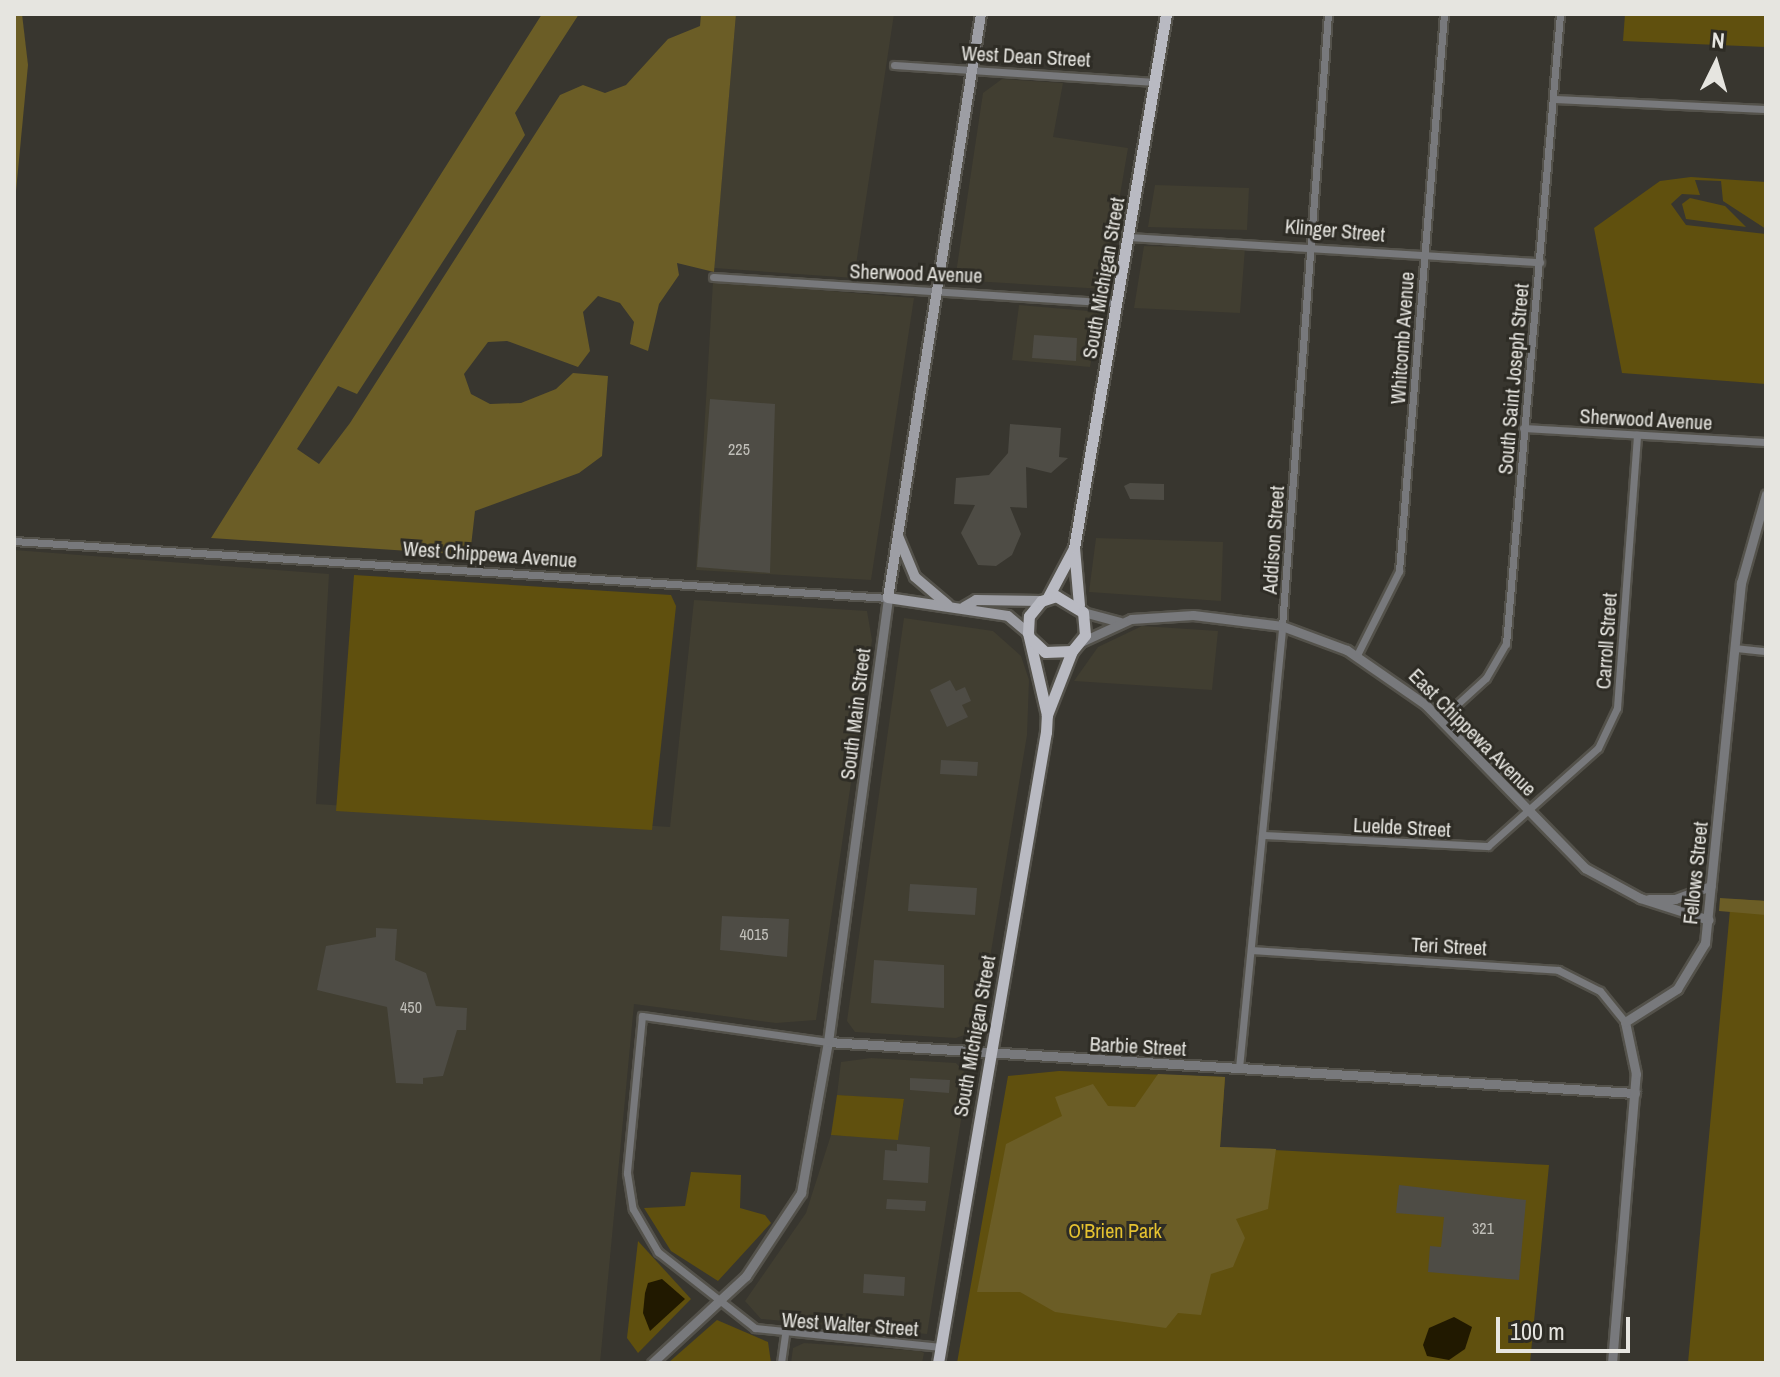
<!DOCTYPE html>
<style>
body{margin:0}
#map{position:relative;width:1780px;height:1377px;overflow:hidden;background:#38362f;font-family:"Archivo Narrow",sans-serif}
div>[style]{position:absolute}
.built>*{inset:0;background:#413e31}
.green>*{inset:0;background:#60500e}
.forest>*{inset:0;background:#6b5d26}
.water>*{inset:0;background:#211900}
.building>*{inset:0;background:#4e4c45}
.roads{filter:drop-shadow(2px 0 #54524b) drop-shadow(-2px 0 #54524b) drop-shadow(0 2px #54524b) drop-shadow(0 -2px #54524b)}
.minor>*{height:7px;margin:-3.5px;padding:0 3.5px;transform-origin:3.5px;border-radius:3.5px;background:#78797c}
.tertiary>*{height:9px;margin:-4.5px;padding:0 4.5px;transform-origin:4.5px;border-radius:4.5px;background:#78797c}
.secondary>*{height:10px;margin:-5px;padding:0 5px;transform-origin:5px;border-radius:5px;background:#9d9ea4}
.primary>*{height:11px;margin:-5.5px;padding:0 5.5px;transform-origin:5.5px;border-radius:5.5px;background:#b9bac2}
span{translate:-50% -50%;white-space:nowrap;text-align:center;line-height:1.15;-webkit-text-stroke:6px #2e2c25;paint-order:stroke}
.number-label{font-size:16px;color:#c0bfb9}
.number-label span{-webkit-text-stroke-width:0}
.street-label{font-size:20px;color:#e6e5e0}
.park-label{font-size:20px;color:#e5c230}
.frame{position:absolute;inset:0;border:16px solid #e6e5e0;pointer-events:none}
.north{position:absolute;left:1676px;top:24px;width:80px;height:80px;-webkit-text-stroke:6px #2e2c25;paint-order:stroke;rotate:5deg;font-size:22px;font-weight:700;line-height:32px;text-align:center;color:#e6e5e0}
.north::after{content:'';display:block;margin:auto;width:28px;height:36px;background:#e6e5e0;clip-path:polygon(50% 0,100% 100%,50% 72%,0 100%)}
.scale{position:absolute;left:1496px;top:1317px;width:134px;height:36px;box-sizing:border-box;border:4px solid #e6e5e0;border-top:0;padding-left:10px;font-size:24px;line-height:28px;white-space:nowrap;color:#e6e5e0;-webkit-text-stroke:6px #2e2c25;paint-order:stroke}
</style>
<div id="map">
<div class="built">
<i style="clip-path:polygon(736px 14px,894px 14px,854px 278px,714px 268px)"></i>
<i style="clip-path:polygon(1002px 79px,1063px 83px,1053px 137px,1128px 148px,1104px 289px,955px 280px,983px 93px)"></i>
<i style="clip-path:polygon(1155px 185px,1249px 188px,1247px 230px,1148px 227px)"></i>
<i style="clip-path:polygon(1144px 246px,1245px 248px,1240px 313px,1134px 308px)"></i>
<i style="clip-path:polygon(713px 281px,914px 298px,871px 580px,696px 570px)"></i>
<i style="clip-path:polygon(1019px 305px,1100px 312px,1090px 367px,1012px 360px)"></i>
<i style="clip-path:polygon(1096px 538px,1223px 542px,1221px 601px,1089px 592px)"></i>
<i style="clip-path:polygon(14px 550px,329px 574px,316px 804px,670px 827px,694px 600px,867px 611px,872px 640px,816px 1020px,776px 1023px,634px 1004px,600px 1363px,14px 1363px)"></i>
<i style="clip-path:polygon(904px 618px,993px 631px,1021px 656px,1029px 680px,1027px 735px,978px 1030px,956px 1038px,855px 1032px,847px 1021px)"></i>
<i style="clip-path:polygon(1142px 626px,1218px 631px,1212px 690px,1074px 681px,1098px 647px)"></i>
<i style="clip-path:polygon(871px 1058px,956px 1063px,968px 1076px,927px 1334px,761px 1319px,745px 1301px,806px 1213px,831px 1135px,898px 1139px,904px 1100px,837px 1095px,841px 1062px)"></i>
<i style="clip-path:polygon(804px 1343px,920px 1351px,924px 1353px,922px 1363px,791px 1363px,793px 1348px)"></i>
</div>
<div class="green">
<i style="clip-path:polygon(1625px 14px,1766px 14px,1766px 47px,1623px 41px)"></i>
<i style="clip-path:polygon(1691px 177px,1766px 182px,1766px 229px,1723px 201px,1721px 181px,1695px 180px,1700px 195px,1682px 194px,1671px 204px,1686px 225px,1766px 234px,1766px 384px,1622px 373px,1594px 228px,1660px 181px)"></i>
<i style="clip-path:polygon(1690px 198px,1725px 206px,1746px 227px,1686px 219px,1682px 204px)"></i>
<i style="clip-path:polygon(354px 575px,671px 595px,676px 606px,652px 830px,336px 811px)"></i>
<i style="clip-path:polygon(1731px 899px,1766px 901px,1766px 1363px,1688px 1363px)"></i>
<i style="clip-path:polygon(1059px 1071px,1225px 1077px,1220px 1147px,1549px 1165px,1530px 1363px,957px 1363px,1008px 1076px)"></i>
<i style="clip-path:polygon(837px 1095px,904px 1099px,898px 1140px,831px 1135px)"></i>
<i style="clip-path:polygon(691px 1172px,741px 1175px,740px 1208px,765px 1215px,771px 1223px,718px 1281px,671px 1251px,644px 1208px,685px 1206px)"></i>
<i style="clip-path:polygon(638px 1241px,691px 1299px,638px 1353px,627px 1338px)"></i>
<i style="clip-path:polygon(717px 1320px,768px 1342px,771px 1363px,668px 1363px)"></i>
</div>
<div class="forest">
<i style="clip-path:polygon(14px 14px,22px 14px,28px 65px,14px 212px)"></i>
<i style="clip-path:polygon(542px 14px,579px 14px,515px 113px,525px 135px,357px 394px,338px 386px,297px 449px,319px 464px,350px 423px,560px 95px,583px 85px,605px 93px,626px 85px,668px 39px,700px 26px,701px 14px,736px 14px,714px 272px,677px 263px,679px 275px,659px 304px,648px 351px,630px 344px,634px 322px,620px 303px,598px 296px,583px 312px,590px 351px,578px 367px,507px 341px,488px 342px,464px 374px,471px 394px,490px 404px,521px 403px,556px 389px,573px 373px,608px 376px,602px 456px,579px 473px,475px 511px,470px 555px,211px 538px)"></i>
<i style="clip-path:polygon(1720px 898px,1766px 901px,1766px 915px,1719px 911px)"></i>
<i style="clip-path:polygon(1158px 1074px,1225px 1077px,1220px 1147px,1276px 1149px,1268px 1209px,1236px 1219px,1245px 1238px,1233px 1267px,1211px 1274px,1201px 1315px,1178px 1313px,1166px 1328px,1055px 1312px,1020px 1292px,977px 1292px,1006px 1144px,1062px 1116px,1055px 1097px,1093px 1084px,1108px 1106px,1135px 1107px)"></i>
</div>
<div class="water">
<i style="clip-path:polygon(662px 1279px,685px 1299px,650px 1331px,643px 1313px,645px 1293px,648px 1283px)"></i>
<i style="clip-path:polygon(1454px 1317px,1472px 1327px,1465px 1349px,1449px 1360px,1427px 1356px,1423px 1345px,1429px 1328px)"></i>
</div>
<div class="building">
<i style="clip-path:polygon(1034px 335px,1077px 338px,1076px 361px,1032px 358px)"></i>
<i style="clip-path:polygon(710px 399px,775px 404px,770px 573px,697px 567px)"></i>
<i style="clip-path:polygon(1010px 424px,1061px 428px,1059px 457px,1068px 458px,1051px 473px,1026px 467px,1027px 508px,1010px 507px,1021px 534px,1012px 555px,996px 566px,978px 565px,961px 533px,975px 505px,954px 504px,956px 478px,989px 475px,1008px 453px)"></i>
<i style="clip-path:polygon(1130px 483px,1164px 484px,1164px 500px,1130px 499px,1124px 486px)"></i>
<i style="clip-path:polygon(950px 680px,956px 691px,965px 687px,971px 701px,962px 705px,968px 717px,947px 727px,930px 690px)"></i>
<i style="clip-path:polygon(941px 760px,978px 762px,977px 776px,940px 774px)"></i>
<i style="clip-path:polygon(910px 884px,977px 888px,975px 915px,908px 911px)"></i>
<i style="clip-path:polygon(722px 916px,789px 919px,787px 957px,720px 950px)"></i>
<i style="clip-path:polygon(376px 928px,397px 929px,395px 960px,426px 973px,436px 1006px,467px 1008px,466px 1030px,457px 1030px,443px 1076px,423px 1078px,423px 1084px,396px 1083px,387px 1007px,317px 990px,326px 946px,376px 937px)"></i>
<i style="clip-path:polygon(874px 960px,944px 965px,944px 1008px,871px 1003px)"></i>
<i style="clip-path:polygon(910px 1078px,950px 1080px,949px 1093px,910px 1090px)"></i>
<i style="clip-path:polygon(897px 1144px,930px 1147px,928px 1183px,883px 1180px,885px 1150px,897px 1151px)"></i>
<i style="clip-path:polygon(1399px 1185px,1526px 1200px,1519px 1280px,1428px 1272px,1430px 1246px,1441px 1247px,1444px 1217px,1396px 1213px)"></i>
<i style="clip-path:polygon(887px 1199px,926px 1201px,925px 1211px,886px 1209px)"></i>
<i style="clip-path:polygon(864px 1274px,905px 1277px,904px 1296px,863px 1293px)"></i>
</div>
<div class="roads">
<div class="minor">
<i style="left:894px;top:65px;width:262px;rotate:3.7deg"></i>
<i style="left:1553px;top:99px;width:213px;rotate:2.7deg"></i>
<i style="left:1128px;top:237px;width:413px;rotate:3.5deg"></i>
<i style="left:713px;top:277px;width:405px;rotate:3.7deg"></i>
<i style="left:1523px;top:428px;width:243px;rotate:3.3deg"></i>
<i style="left:14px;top:541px;width:876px;rotate:3.73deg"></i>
<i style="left:1735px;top:648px;width:31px;rotate:6deg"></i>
<i style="left:1357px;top:655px;width:94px;rotate:-63.4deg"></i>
<i style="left:1399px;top:571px;width:559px;rotate:-85.38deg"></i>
<i style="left:1440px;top:720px;width:62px;rotate:-42.4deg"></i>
<i style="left:1486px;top:678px;width:39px;rotate:-60deg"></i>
<i style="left:1506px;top:644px;width:632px;rotate:-85.1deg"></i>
<i style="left:1262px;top:835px;width:226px;rotate:2.8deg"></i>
<i style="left:1488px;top:846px;width:147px;rotate:-41.7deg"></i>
<i style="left:1598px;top:748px;width:44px;rotate:-64.6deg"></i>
<i style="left:1617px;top:708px;width:274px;rotate:-85.8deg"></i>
<i style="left:1251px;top:950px;width:308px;rotate:3.7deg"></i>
<i style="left:1558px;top:970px;width:47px;rotate:26.6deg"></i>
<i style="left:1600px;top:991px;width:40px;rotate:51deg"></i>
<i style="left:828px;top:1042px;width:188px;rotate:-172deg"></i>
<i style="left:642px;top:1016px;width:158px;rotate:95.5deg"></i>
<i style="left:627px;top:1173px;width:36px;rotate:81deg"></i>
<i style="left:633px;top:1209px;width:50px;rotate:59.8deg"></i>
<i style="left:658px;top:1252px;width:123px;rotate:38.1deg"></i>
<i style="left:755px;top:1328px;width:187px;rotate:5.8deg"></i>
<i style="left:1239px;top:1068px;width:444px;rotate:-84.4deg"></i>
<i style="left:1282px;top:626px;width:614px;rotate:-85.7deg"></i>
<i style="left:781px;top:1363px;width:28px;rotate:-82deg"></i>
</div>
<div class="tertiary">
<i style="left:1083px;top:612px;width:38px;rotate:15deg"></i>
<i style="left:1081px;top:642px;width:55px;rotate:-24.7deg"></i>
<i style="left:1131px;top:619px;width:62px;rotate:-3.7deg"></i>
<i style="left:1193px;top:615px;width:90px;rotate:7deg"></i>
<i style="left:1282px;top:626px;width:69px;rotate:20.3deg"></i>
<i style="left:1347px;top:650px;width:96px;rotate:34.8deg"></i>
<i style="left:1426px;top:705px;width:228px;rotate:45.7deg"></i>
<i style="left:1585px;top:868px;width:63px;rotate:28.6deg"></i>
<i style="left:1640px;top:898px;width:72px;rotate:17.7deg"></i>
<i style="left:1649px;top:899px;width:26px"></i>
<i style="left:1675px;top:899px;width:38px;rotate:-20deg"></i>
<i style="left:828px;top:1042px;width:809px;rotate:3.62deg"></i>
<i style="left:652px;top:1363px;width:128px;rotate:-42.8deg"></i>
<i style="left:746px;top:1276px;width:100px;rotate:-56.5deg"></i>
<i style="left:801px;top:1193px;width:153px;rotate:-79.9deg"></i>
<i style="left:828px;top:1042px;width:448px;rotate:-82.3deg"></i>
<i style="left:1612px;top:1363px;width:290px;rotate:-85.3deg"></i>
<i style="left:1636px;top:1074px;width:53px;rotate:-101.9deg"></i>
<i style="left:1625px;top:1022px;width:62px;rotate:-32.4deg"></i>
<i style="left:1677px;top:989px;width:54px;rotate:-58.7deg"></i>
<i style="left:1705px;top:943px;width:362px;rotate:-84.3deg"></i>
<i style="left:1741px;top:583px;width:92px;rotate:-74.3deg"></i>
</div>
<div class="secondary">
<i style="left:981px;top:14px;width:591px;rotate:99.05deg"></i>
<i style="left:888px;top:598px;width:121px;rotate:8.5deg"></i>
<i style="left:1008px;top:616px;width:26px;rotate:40deg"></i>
<i style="left:898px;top:536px;width:44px;rotate:67.5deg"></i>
<i style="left:915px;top:577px;width:43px;rotate:40.3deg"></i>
<i style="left:964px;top:607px;width:14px;rotate:-30deg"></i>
<i style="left:976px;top:600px;width:65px;rotate:0.9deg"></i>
</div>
<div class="primary">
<i style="left:1048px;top:597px;width:55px;rotate:-62deg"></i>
<i style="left:1079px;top:605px;width:57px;rotate:-95deg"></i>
<i style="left:1074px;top:548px;width:542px;rotate:-80.22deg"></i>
<i style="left:1047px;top:715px;width:69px;rotate:-68.7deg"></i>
<i style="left:938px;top:1363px;width:640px;rotate:-80.29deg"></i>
<i style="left:1046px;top:732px;width:17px;rotate:-87deg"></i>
<i style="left:1047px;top:715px;width:84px;rotate:-103deg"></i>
<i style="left:1028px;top:633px;width:17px;rotate:-87deg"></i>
<i style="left:1029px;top:616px;width:19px;rotate:-51deg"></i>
<i style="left:1041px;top:601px;width:16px;rotate:-18deg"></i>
<i style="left:1056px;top:596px;width:31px;rotate:31deg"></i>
<i style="left:1083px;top:612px;width:23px;rotate:85deg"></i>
<i style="left:1085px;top:635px;width:21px;rotate:129deg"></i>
<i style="left:1072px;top:651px;width:27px;rotate:178deg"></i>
<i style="left:1045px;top:652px;width:19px;rotate:-137deg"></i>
</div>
</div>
<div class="number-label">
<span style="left:739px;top:449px">225</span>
<span style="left:754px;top:934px">4015</span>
<span style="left:411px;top:1007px">450</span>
<span style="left:1483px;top:1228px">321</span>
</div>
<div class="street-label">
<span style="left:1026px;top:56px;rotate:3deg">West Dean Street</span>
<span style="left:1335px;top:230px;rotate:5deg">Klinger Street</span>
<span style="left:916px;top:273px;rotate:2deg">Sherwood Avenue</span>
<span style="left:1103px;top:278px;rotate:-80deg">South Michigan Street</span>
<span style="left:1402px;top:338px;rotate:-86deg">Whitcomb Avenue</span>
<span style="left:1513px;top:379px;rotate:-85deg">South Saint Joseph Street</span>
<span style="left:1646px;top:419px;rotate:3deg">Sherwood Avenue</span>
<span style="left:1273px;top:540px;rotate:-86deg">Addison Street</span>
<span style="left:490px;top:554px;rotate:4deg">West Chippewa Avenue</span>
<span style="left:1606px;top:641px;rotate:-86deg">Carroll Street</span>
<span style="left:855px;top:714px;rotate:-83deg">South Main Street</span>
<span style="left:1473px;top:732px;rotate:45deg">East Chippewa Avenue</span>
<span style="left:1402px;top:827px;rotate:3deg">Luelde Street</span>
<span style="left:1695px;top:873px;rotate:-84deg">Fellows Street</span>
<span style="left:1449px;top:946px;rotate:3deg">Teri Street</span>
<span style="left:974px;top:1036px;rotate:-80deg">South Michigan Street</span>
<span style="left:1138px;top:1046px;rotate:3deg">Barbie Street</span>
<span style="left:850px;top:1324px;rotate:4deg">West Walter Street</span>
</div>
<div class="park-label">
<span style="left:1115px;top:1230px">O'Brien Park</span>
</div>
<div class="frame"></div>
<div class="north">N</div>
<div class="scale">100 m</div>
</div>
